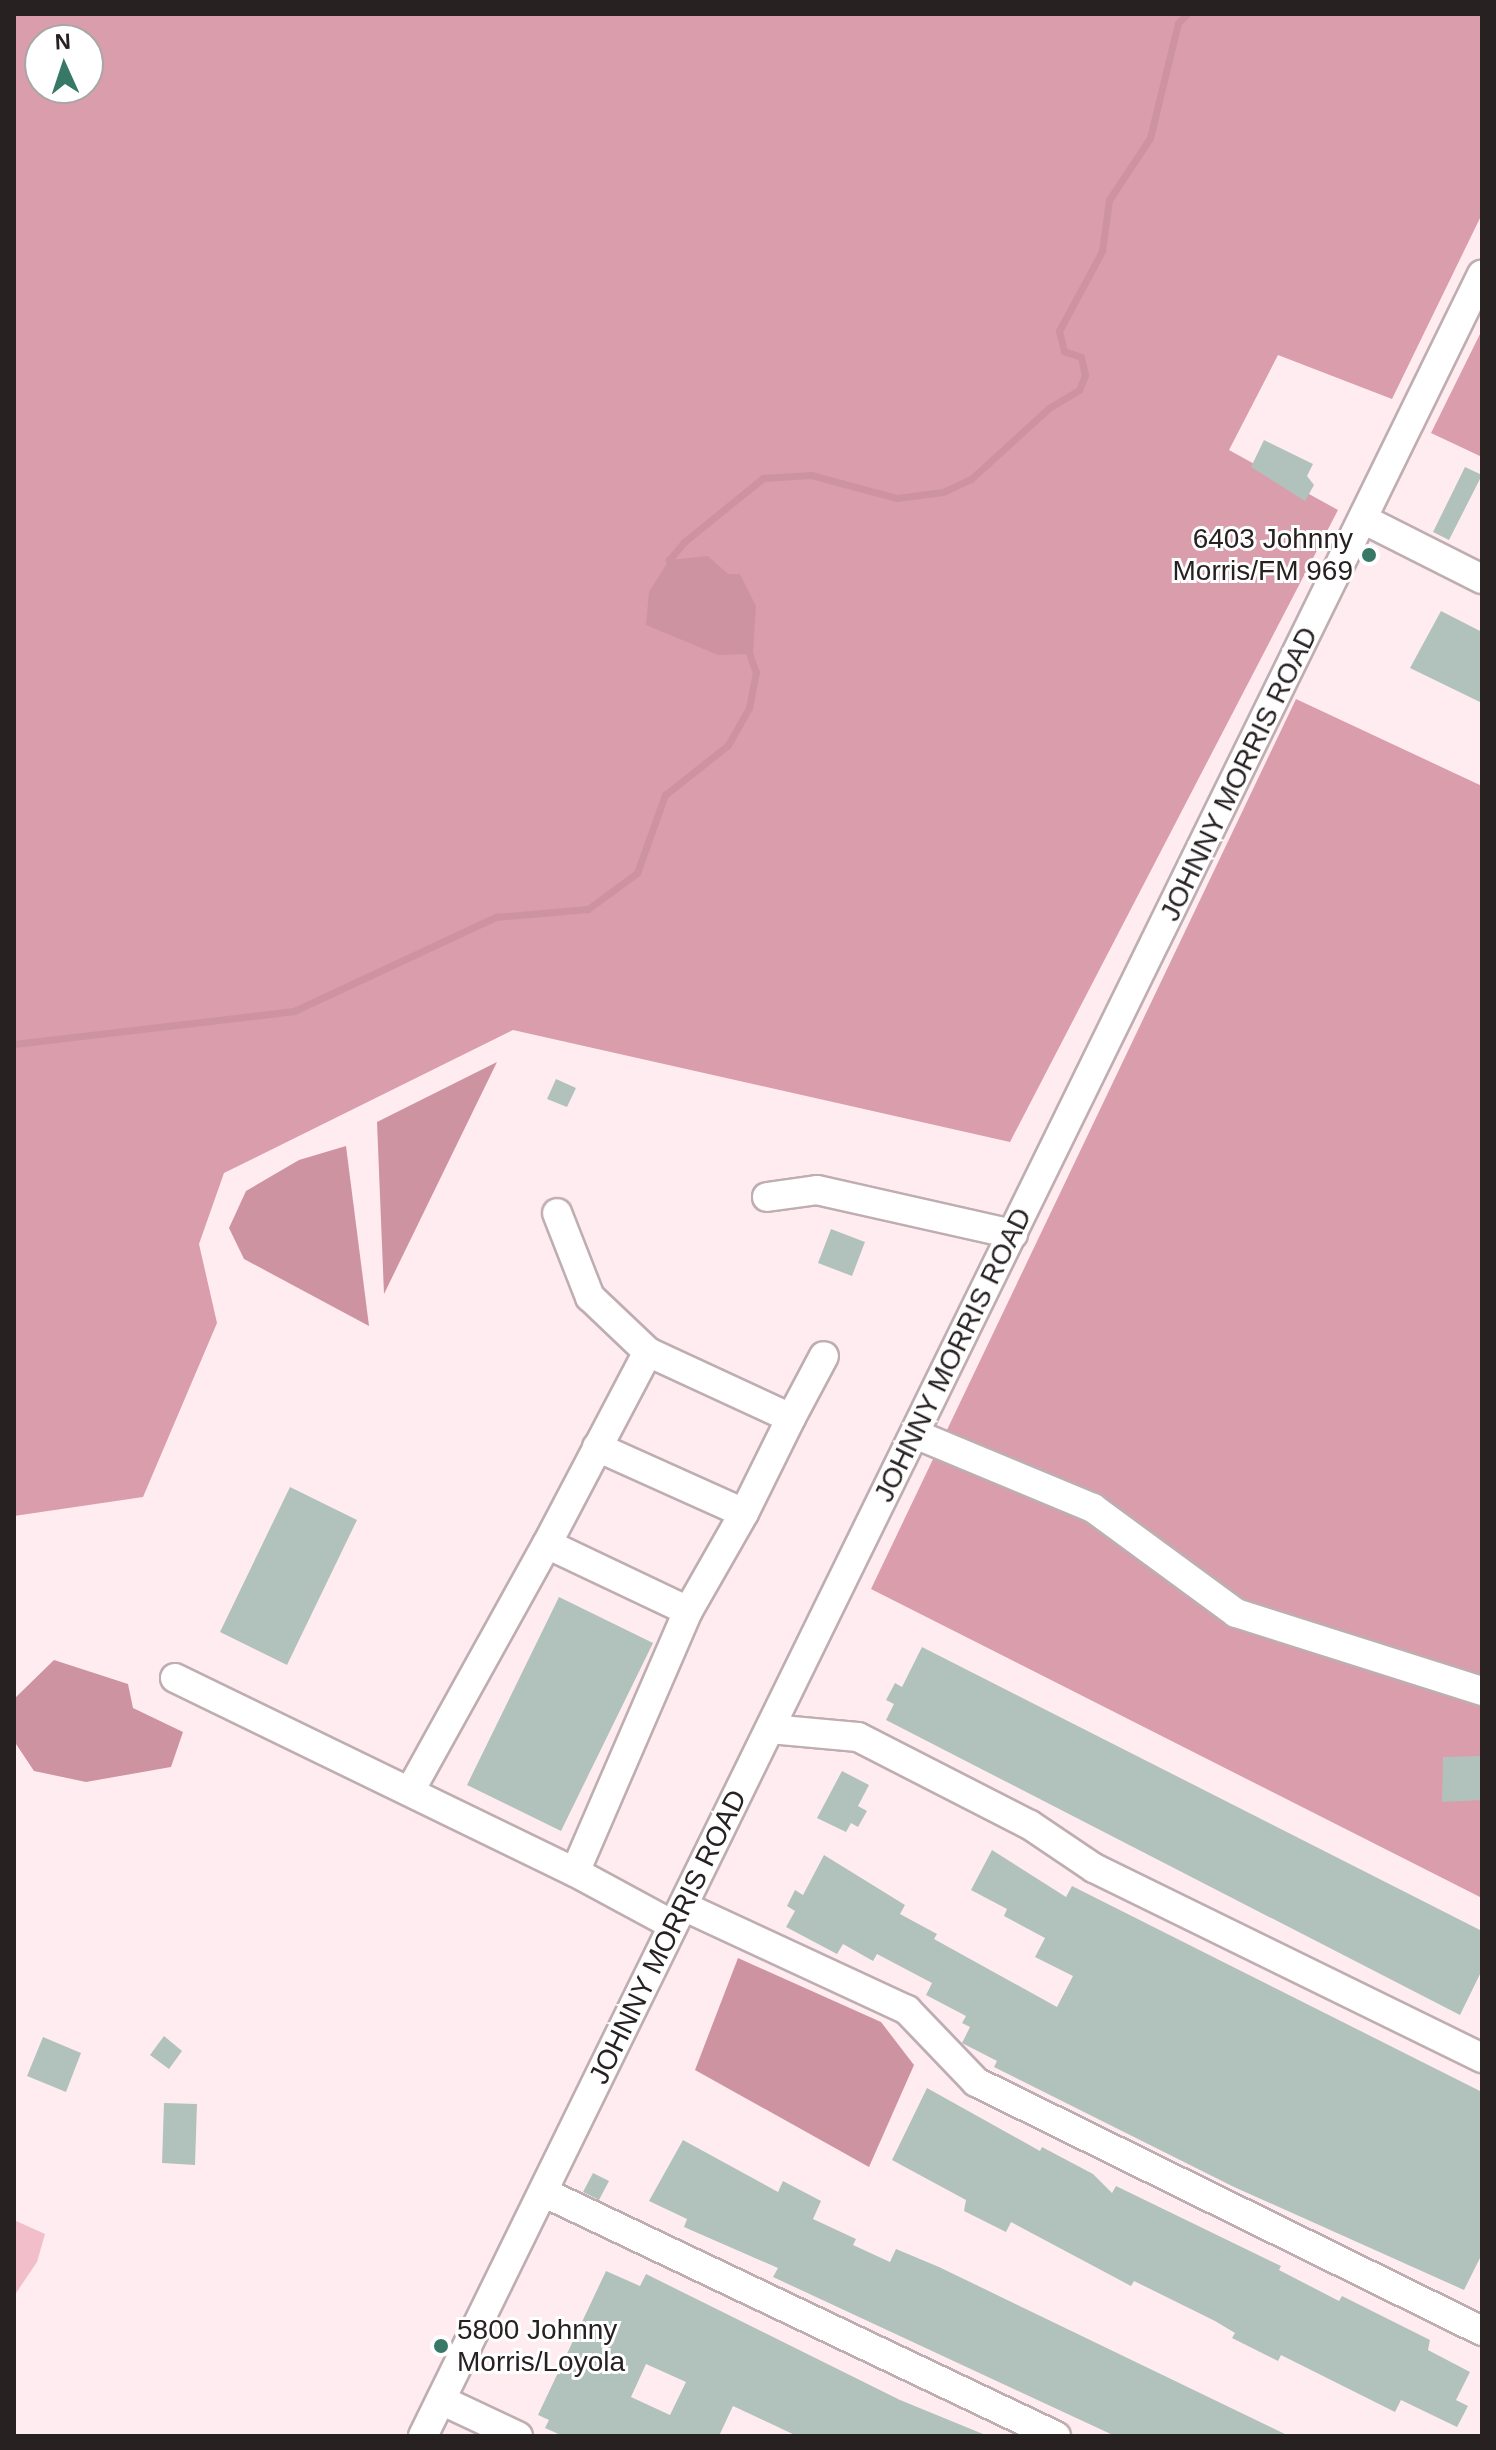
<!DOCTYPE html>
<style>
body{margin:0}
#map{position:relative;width:1496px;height:2450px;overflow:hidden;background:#ffecf0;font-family:Helvetica,sans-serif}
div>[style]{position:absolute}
.green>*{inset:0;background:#f1beca}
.forest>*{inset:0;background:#d99dab}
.water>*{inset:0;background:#ce93a1}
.stream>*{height:7px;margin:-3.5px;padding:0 3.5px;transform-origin:3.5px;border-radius:3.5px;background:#ce93a1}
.building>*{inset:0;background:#b1c2bc}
.roads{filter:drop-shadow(2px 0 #bfaeb1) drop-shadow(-2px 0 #bfaeb1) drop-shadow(0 2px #bfaeb1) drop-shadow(0 -2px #bfaeb1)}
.minor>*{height:28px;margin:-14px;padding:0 14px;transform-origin:14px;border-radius:14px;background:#fff}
.dots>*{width:22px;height:22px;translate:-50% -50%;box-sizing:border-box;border:4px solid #fff;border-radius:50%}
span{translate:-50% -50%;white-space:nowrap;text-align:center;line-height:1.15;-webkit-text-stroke:6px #fff;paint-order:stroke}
.poi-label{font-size:28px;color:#272122}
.right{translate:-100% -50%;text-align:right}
.left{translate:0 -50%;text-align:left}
.street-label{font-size:28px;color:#272122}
.frame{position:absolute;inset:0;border:16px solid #272122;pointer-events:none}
.north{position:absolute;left:24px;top:24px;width:80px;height:80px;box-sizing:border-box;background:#fff;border:2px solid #a9a6a7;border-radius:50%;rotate:357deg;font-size:22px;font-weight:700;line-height:32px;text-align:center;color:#272122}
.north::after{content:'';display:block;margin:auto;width:28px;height:36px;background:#387867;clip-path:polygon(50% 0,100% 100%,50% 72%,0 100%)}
</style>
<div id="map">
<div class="green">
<i style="clip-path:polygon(14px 2220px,45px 2234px,37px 2262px,14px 2296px)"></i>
</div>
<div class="forest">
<i style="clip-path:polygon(evenodd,14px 14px,1482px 14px,1482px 214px,1392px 399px,1278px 355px,1229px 450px,1338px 510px,1010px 1142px,513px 1030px,224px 1173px,199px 1244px,217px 1323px,143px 1497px,14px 1516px,14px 14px,40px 40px,88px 40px,88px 88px,40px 88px,40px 40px)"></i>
<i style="clip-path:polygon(1482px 330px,1482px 457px,1431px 433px)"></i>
<i style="clip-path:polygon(1296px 699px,1482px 786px,1482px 1898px,871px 1589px)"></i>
</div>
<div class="water">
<i style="clip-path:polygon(708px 556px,728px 574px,740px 574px,756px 606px,753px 654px,718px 655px,646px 625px,649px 592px,669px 560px)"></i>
<i style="clip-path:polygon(497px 1062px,384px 1294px,377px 1122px)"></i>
<i style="clip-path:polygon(346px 1146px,369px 1326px,244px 1259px,229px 1228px,246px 1191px,299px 1160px)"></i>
<i style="clip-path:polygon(54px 1660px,128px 1684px,133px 1708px,183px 1732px,171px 1767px,86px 1782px,34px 1771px,14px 1741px,14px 1699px)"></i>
<i style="clip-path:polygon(738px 1958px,881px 2022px,914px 2065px,869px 2167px,695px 2070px)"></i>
</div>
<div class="stream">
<i style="left:674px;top:567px;width:9px;rotate:-126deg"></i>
<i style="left:669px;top:560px;width:23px;rotate:-50deg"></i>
<i style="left:684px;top:542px;width:102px;rotate:-39deg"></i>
<i style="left:763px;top:478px;width:48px;rotate:-3.6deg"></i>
<i style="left:811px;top:475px;width:89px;rotate:15deg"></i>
<i style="left:897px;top:498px;width:46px;rotate:-7.4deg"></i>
<i style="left:943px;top:492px;width:31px;rotate:-25deg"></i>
<i style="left:971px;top:479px;width:105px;rotate:-42.3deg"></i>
<i style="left:1049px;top:408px;width:35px;rotate:-31deg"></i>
<i style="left:1079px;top:390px;width:16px;rotate:-68deg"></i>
<i style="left:1085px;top:375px;width:18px;rotate:-103deg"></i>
<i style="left:1081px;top:357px;width:18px;rotate:-161deg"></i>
<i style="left:1064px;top:351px;width:21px;rotate:-104deg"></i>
<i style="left:1059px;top:331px;width:91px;rotate:-61.7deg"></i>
<i style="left:1102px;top:251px;width:51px;rotate:-82.2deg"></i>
<i style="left:1109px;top:200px;width:74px;rotate:-56.5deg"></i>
<i style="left:1150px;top:138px;width:118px;rotate:-76.3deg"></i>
<i style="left:1178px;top:23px;width:13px;rotate:-45deg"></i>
<i style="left:14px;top:1044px;width:282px;rotate:-6.7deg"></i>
<i style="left:294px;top:1011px;width:223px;rotate:-25deg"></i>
<i style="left:496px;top:917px;width:92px;rotate:-5deg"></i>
<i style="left:588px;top:909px;width:61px;rotate:-36.3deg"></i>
<i style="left:637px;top:873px;width:83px;rotate:-70.3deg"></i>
<i style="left:665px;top:795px;width:80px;rotate:-38.4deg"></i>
<i style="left:728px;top:745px;width:43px;rotate:-60.4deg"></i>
<i style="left:749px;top:708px;width:36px;rotate:-79deg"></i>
<i style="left:756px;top:673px;width:28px;rotate:-109deg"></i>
</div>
<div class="building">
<i style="clip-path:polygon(1264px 440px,1313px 464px,1307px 476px,1314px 485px,1305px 501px,1251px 467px)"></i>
<i style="clip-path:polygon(1465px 467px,1482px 475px,1449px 540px,1433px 532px)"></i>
<i style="clip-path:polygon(1441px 611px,1482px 632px,1482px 703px,1410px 668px)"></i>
<i style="clip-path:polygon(556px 1079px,576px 1088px,567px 1107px,547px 1099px)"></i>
<i style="clip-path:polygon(831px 1229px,865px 1242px,852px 1276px,818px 1263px)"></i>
<i style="clip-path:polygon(290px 1487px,357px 1520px,287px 1665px,220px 1632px)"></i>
<i style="clip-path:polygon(559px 1597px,653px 1643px,561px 1831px,467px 1785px)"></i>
<i style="clip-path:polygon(922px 1647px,1482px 1931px,1482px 1970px,1460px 2015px,886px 1720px,894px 1704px,886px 1700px,895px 1683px,902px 1687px)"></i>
<i style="clip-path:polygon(1482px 1756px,1482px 1800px,1442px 1802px,1443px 1757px)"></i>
<i style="clip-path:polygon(842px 1771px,869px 1785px,858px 1806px,867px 1811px,858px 1827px,851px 1823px,846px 1832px,817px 1818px)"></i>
<i style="clip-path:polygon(992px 1850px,1066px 1897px,1072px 1886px,1482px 2092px,1482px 2254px,1464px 2290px,1234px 2187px,994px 2067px,997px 2061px,962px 2043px,970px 2027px,962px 2023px,966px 2016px,926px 1995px,932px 1983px,877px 1954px,873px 1961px,843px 1944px,837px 1954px,786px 1927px,795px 1911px,787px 1906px,795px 1890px,803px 1895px,824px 1855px,905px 1905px,900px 1914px,937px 1934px,934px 1939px,1057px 2007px,1073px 1976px,1035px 1957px,1045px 1938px,1004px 1916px,1007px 1909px,971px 1890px)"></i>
<i style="clip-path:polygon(164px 2036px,182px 2051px,169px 2069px,150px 2055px)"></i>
<i style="clip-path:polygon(43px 2037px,81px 2053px,66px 2092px,27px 2076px)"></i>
<i style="clip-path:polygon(927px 2088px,1040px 2151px,1042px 2147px,1093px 2174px,1112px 2193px,1116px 2186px,1281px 2266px,1279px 2270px,1339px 2301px,1342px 2296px,1430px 2340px,1428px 2350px,1470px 2372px,1456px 2400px,1468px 2406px,1457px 2427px,1401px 2400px,1395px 2412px,1281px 2355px,1278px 2361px,1232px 2338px,1235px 2333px,1215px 2321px,1134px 2281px,1131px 2286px,1011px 2222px,1006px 2232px,964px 2211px,966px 2200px,892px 2160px)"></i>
<i style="clip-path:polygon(164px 2103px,197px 2104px,195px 2165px,162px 2163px)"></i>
<i style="clip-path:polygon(683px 2140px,778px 2192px,783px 2181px,821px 2201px,813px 2219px,856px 2239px,853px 2245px,890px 2262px,896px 2249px,939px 2267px,1289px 2436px,1115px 2436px,773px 2277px,778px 2268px,684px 2227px,687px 2219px,649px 2201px)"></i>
<i style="clip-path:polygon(593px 2173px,609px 2181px,599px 2200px,583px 2192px)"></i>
<i style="clip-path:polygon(evenodd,606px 2271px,640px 2286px,646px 2274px,900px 2400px,988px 2436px,797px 2436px,733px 2406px,719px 2436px,563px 2436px,545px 2428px,549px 2420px,538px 2415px,606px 2271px,646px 2364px,686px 2382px,670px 2415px,631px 2397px,646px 2364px)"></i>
</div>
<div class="roads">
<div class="minor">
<i style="left:1363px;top:519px;width:133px;rotate:26.8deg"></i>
<i style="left:767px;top:1197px;width:50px;rotate:-8deg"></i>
<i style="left:817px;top:1190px;width:201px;rotate:12.7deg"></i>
<i style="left:648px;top:1352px;width:157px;rotate:24.8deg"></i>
<i style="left:791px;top:1418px;width:70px;rotate:-62deg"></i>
<i style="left:915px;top:1434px;width:193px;rotate:22.6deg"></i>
<i style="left:1093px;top:1508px;width:177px;rotate:36.3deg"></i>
<i style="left:1236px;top:1613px;width:258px;rotate:17.6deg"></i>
<i style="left:597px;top:1447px;width:161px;rotate:24.2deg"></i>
<i style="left:744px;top:1513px;width:113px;rotate:119.7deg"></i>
<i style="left:744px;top:1513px;width:106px;rotate:-63.7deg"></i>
<i style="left:547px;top:1544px;width:217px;rotate:-62.3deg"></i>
<i style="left:648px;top:1352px;width:80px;rotate:-136.5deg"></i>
<i style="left:590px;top:1297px;width:90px;rotate:-111.4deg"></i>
<i style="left:175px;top:1678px;width:445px;rotate:25.9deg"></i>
<i style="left:575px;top:1872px;width:111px;rotate:28.4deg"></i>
<i style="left:770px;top:1729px;width:88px;rotate:5.2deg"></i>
<i style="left:858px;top:1737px;width:193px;rotate:27.1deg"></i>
<i style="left:1030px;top:1825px;width:77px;rotate:33.9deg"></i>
<i style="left:1094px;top:1868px;width:432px;rotate:26.1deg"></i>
<i style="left:410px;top:1791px;width:282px;rotate:-61deg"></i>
<i style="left:547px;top:1544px;width:156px;rotate:25.4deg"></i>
<i style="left:688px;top:1611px;width:284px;rotate:113.4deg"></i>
<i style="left:683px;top:1906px;width:247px;rotate:24.9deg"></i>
<i style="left:907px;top:2010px;width:100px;rotate:46.2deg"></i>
<i style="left:976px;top:2082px;width:564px;rotate:26.2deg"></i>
<i style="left:543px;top:2192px;width:568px;rotate:25.44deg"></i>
<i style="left:441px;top:2400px;width:85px;rotate:25.1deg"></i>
<i style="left:423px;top:2436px;width:2407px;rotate:-63.9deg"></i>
</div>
</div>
<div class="dots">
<i style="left:1369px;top:555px;background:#387867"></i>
<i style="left:441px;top:2346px;background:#387867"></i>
</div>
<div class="poi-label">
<span class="right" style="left:1353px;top:555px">6403 Johnny<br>Morris/FM 969</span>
<span class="left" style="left:457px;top:2346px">5800 Johnny<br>Morris/Loyola</span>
</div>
<div class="street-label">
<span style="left:1239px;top:774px;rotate:-64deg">JOHNNY MORRIS ROAD</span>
<span style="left:953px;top:1355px;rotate:-64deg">JOHNNY MORRIS ROAD</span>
<span style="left:668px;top:1937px;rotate:-64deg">JOHNNY MORRIS ROAD</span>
</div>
<div class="frame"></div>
<div class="north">N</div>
</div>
